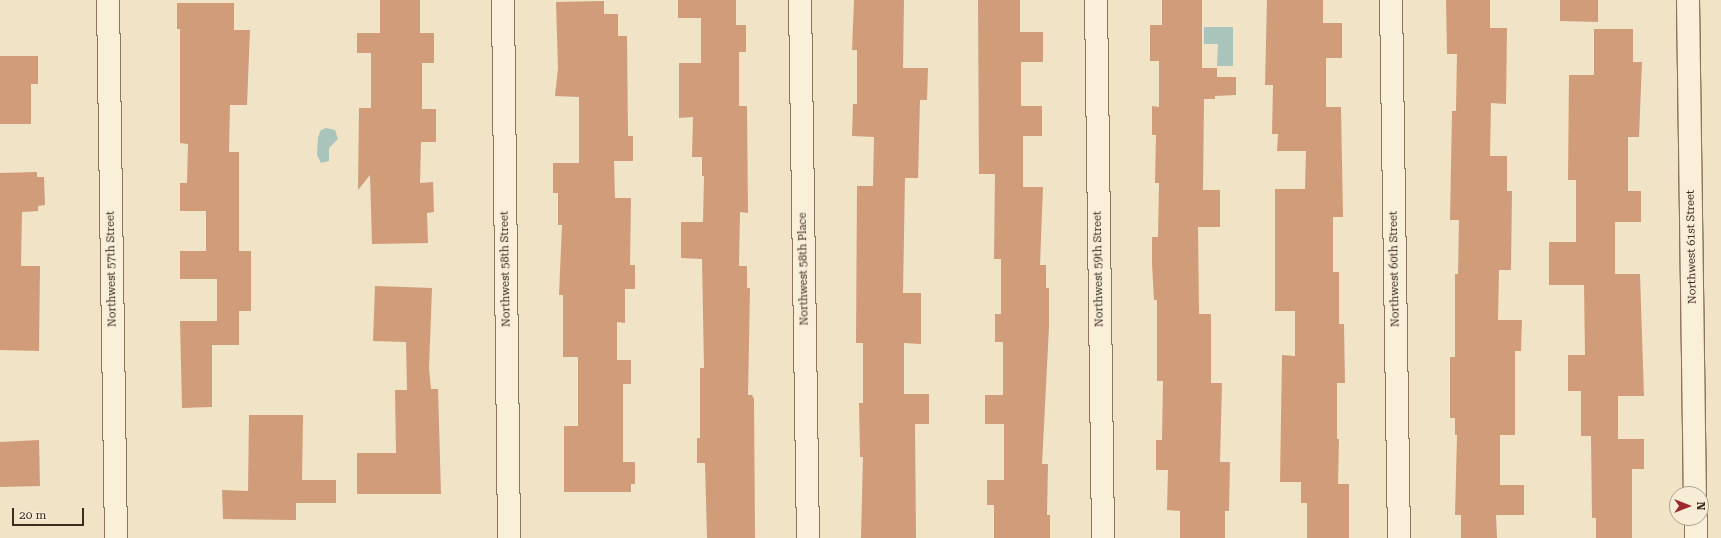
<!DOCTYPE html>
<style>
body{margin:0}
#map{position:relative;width:1721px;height:538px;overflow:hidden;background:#f0e3c6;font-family:"Roboto Serif",serif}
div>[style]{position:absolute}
.water>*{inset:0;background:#a8c4bb}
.building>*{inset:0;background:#d09c7a}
.roads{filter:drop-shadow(1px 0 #8d745b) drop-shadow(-1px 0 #8d745b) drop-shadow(0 1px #8d745b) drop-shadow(0 -1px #8d745b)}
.street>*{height:22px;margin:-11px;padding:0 11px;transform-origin:11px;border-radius:11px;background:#faf0da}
span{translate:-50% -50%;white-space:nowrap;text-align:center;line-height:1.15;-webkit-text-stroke:3px #f7edd6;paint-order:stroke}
.street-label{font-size:11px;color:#3d2d1f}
.north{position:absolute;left:1669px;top:486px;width:40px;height:40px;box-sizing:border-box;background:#f7edd6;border:1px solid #ada08d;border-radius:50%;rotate:90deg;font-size:11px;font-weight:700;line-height:16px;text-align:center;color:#3d2d1f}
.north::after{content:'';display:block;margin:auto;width:14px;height:18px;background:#9f282c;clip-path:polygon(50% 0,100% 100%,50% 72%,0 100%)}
.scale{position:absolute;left:12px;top:508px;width:72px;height:18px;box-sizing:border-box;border:2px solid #3d2d1f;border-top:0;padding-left:5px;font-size:12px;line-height:14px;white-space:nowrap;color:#3d2d1f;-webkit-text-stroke:3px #f7edd6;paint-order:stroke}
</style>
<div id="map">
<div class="water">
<i style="clip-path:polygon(1204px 27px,1233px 27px,1233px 66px,1217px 66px,1218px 44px,1204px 44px)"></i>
<i style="clip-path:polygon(326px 128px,335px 130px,338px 139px,329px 148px,329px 161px,321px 163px,317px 155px,318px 137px,321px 130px)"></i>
</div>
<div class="building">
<i style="clip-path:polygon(380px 0,420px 0,420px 33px,434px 33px,434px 63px,422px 63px,422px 109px,436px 109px,436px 142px,421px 142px,420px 183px,433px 182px,434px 212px,427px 213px,428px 243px,372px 244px,370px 175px,358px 190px,359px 108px,371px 108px,371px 53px,357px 53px,357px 33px,380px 33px)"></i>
<i style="clip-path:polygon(678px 0,736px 0,736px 25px,746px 25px,746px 52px,739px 52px,739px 106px,747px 106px,748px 213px,740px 212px,739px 266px,747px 266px,747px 288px,750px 288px,748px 395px,752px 395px,754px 399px,755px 538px,707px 538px,705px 463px,697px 463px,697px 438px,700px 438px,700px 368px,704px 368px,702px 259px,681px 258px,681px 222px,703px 222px,704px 176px,702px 176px,702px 157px,692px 157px,693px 117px,679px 118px,679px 63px,701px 63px,701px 18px,678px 18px)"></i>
<i style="clip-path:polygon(854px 0,904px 0,903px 68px,928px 68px,927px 100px,920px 100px,918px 178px,905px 178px,903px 293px,921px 293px,921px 344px,904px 343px,904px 394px,929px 394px,929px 424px,915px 424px,916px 538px,861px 538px,863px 457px,860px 457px,859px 403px,863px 403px,863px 343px,856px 343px,857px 186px,873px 186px,874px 137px,852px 136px,853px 104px,857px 104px,857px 50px,852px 50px)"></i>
<i style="clip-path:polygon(978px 0,1020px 0,1020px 32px,1043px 32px,1043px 62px,1021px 62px,1021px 106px,1042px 106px,1042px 136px,1023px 136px,1023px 187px,1043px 187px,1040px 265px,1046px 265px,1046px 288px,1049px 288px,1049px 327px,1042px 464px,1048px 464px,1047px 515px,1050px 515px,1050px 538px,994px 538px,994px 505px,987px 505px,987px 480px,1004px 480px,1004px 424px,985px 424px,985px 395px,1003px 395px,1003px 342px,995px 342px,995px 314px,1001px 314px,1001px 259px,994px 259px,995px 174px,979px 174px)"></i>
<i style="clip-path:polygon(1162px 0,1202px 0,1202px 68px,1217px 68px,1217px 77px,1236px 77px,1236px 95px,1215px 96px,1215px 99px,1204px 99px,1203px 190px,1220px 190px,1220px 227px,1198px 227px,1199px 314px,1211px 314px,1211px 383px,1222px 383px,1220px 462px,1230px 462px,1229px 511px,1225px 511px,1225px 538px,1180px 538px,1180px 511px,1167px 510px,1168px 470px,1156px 470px,1156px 440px,1162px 440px,1163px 381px,1157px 381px,1157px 300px,1154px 300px,1152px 264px,1152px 237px,1158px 237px,1159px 183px,1155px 183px,1156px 135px,1152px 135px,1152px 106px,1159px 107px,1159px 61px,1150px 61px,1150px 25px,1162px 25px)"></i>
<i style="clip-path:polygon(1267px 0,1323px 0,1323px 23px,1342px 23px,1342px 58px,1326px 58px,1326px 107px,1341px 107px,1343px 217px,1333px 217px,1333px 272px,1339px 272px,1339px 324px,1344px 324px,1345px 383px,1337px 383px,1337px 439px,1339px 439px,1338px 484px,1349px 484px,1349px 538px,1307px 538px,1307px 503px,1301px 503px,1301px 482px,1280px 482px,1282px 355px,1295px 356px,1295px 311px,1275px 311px,1275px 189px,1305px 189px,1306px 151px,1277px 151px,1278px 134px,1272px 134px,1273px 85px,1265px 85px)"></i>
<i style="clip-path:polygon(1446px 0,1490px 0,1490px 28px,1507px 28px,1506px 104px,1491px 103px,1490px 156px,1507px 156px,1507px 191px,1512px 191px,1511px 270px,1499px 270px,1498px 320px,1522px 320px,1521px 351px,1515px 351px,1515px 435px,1500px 435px,1500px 485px,1524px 485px,1524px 515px,1496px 515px,1497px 538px,1461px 538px,1461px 515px,1455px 515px,1457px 435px,1455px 435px,1455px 418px,1450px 418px,1450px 357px,1455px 357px,1455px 274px,1458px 274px,1459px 220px,1450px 220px,1452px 111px,1456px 111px,1457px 54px,1447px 54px)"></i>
<i style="clip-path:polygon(1560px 0,1598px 0,1598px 22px,1560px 21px)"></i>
<i style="clip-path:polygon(604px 1px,604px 14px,618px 14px,618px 36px,627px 36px,628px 136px,633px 136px,633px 161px,614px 161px,615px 198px,631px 198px,630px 265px,635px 265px,635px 289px,625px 289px,625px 323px,617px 322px,617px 360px,631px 360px,631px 384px,623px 384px,623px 462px,635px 462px,635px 484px,631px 484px,631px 492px,564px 492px,564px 426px,578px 426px,578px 357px,563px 357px,563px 295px,559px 295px,562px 225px,558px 225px,558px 193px,553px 193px,553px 163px,579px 163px,579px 97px,555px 96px,558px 68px,556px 2px)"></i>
<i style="clip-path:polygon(177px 3px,234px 3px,234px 30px,250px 30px,247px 105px,230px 105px,229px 152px,239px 152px,239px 251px,251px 251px,251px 311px,239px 311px,239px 345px,212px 345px,212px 407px,182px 408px,180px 321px,217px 321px,217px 279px,180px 279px,180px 251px,206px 251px,206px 211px,180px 211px,180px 183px,187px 183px,188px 144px,180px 143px,180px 29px,177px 29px)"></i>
<i style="clip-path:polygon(1594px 29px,1633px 29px,1633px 62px,1642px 62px,1639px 137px,1628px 137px,1628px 191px,1641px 191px,1641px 222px,1615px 222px,1615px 274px,1640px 274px,1644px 396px,1618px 396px,1618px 439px,1644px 439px,1644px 469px,1632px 469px,1632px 538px,1596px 538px,1596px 518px,1592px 518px,1591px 436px,1581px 436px,1581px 391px,1568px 391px,1568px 355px,1585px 355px,1584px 285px,1549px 285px,1549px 242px,1576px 242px,1576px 180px,1568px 180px,1569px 75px,1594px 75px)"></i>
<i style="clip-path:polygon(0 56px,38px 56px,38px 84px,31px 84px,31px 124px,0 124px)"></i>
<i style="clip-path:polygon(37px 172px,37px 177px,44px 177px,45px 205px,38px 206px,38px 211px,22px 212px,21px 266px,40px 266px,39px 351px,0 350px,0 173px)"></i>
<i style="clip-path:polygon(375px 286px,432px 288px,429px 368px,431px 389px,438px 389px,441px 494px,357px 494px,357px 453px,396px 453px,395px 390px,407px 390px,406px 342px,373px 341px)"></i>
<i style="clip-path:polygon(249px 415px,303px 415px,302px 480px,336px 480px,336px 503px,296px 503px,296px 520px,223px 519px,222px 490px,248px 491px)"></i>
<i style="clip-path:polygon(39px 440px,40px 486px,0 487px,0 442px)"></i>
</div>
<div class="roads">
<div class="street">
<i style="left:108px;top:0;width:538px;rotate:89.15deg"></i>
<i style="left:503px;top:0;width:538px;rotate:89.36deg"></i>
<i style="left:800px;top:0;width:538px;rotate:89.15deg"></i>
<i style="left:1096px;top:0;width:538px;rotate:89.25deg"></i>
<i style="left:1391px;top:0;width:538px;rotate:89.15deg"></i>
<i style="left:1688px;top:0;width:494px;rotate:89.2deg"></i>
<i style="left:1696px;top:518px;width:20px;rotate:90deg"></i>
</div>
</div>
<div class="street-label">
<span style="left:1692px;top:247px;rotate:-91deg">Northwest 61st Street</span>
<span style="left:112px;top:269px;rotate:-91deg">Northwest 57th Street</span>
<span style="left:506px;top:269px;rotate:-91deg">Northwest 58th Street</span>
<span style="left:804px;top:269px;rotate:-91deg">Northwest 58th Place</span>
<span style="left:1099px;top:269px;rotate:-91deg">Northwest 59th Street</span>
<span style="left:1395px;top:269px;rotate:-91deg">Northwest 60th Street</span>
</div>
<div class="north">N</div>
<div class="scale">20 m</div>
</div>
